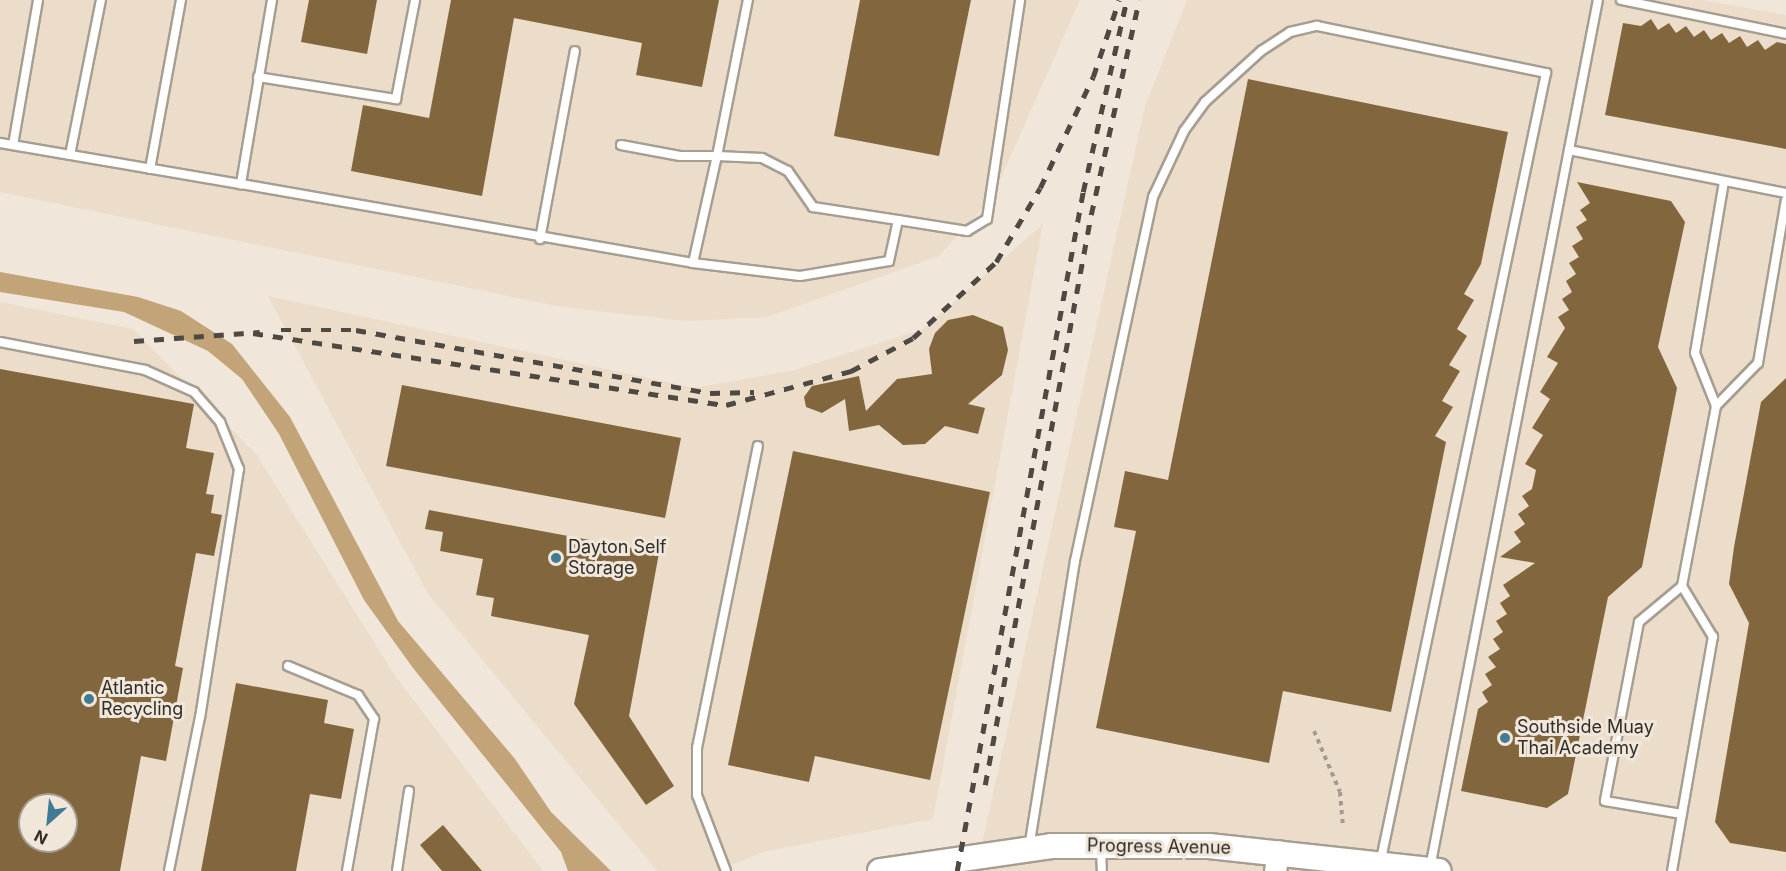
<!DOCTYPE html>
<style>
body{margin:0}
#map{position:relative;width:1786px;height:871px;overflow:hidden;background:#f0e6da;font-family:Inter,sans-serif}
div>[style]{position:absolute}
.built>*{inset:0;background:#ebddca}
.water>*{inset:0;background:#c3a479}
.building>*{inset:0;background:#82663d}
.path>*{height:4px;margin-top:-2px;transform-origin:0;background:repeating-linear-gradient(90deg,#a39b92 0 4.5px,transparent 0 9px)}
.roads{filter:drop-shadow(2px 0 #a79e92) drop-shadow(-2px 0 #a79e92) drop-shadow(0 2px #a79e92) drop-shadow(0 -2px #a79e92)}
.service>*{height:8px;margin:-4px;padding:0 4px;transform-origin:4px;border-radius:4px;background:#fff}
.tertiary>*{height:21px;margin:-10.5px;padding:0 10.5px;transform-origin:10.5px;border-radius:10.5px;background:#fff}
.secondary>*{height:24px;margin:-12px;padding:0 12px;transform-origin:12px;border-radius:12px;background:#fff}
.rail>*{height:4.5px;margin-top:-2.25px;transform-origin:0;background:repeating-linear-gradient(90deg,#4e4943 0 10px,transparent 0 20px)}
.dots>*{width:16px;height:16px;translate:-50% -50%;box-sizing:border-box;border:3px solid #f0e6da;border-radius:50%}
span{translate:-50% -50%;white-space:nowrap;text-align:center;line-height:1.15;-webkit-text-stroke:6px #f0e6da;paint-order:stroke}
.poi-label{font-size:18px;color:#312d28}
.left{translate:0 -50%;text-align:left}
.street-label{font-size:18px;color:#312d28}
.north{position:absolute;left:18px;top:793px;width:60px;height:60px;box-sizing:border-box;background:#f0e6da;border:2px solid #a49c93;border-radius:50%;rotate:207deg;font-size:16px;font-weight:700;line-height:24px;text-align:center;color:#312d28}
.north::after{content:'';display:block;margin:auto;width:21px;height:27px;background:#3f7b92;clip-path:polygon(50% 0,100% 100%,50% 72%,0 100%)}
</style>
<div id="map">
<div class="built">
<i style="clip-path:polygon(0 0,1080px 0,992px 198px,939px 256px,767px 317px,686px 321px,562px 307px,0 192px)"></i>
<i style="clip-path:polygon(1187px 0,1702px 0,1786px 15px,1786px 871px,976px 871px,1145px 106px)"></i>
<i style="clip-path:polygon(1043px 224px,933px 819px,763px 852px,717px 871px,657px 871px,428px 594px,268px 296px,694px 388px,795px 370px,923px 329px)"></i>
<i style="clip-path:polygon(evenodd,0 302px,133px 329px,256px 454px,396px 677px,543px 871px,0 871px,0 302px,30px 805px,66px 805px,66px 841px,30px 841px,30px 805px)"></i>
</div>
<div class="water">
<i style="clip-path:polygon(0 272px,138px 297px,181px 311px,232px 344px,290px 417px,398px 621px,515px 759px,551px 812px,611px 871px,568px 871px,561px 852px,413px 668px,364px 600px,279px 434px,242px 379px,208px 351px,124px 312px,0 292px)"></i>
</div>
<div class="building">
<i style="clip-path:polygon(309px 0,377px 0,367px 54px,301px 42px)"></i>
<i style="clip-path:polygon(451px 0,719px 0,702px 87px,636px 75px,642px 43px,514px 18px,482px 196px,351px 171px,363px 105px,429px 118px)"></i>
<i style="clip-path:polygon(860px 0,971px 0,939px 156px,834px 136px)"></i>
<i style="clip-path:polygon(1651px 19px,1658px 30px,1669px 23px,1676px 33px,1686px 26px,1694px 37px,1704px 30px,1711px 40px,1722px 33px,1729px 43px,1740px 36px,1747px 47px,1758px 40px,1765px 50px,1777px 42px,1786px 44px,1786px 149px,1605px 115px,1623px 23px,1641px 26px)"></i>
<i style="clip-path:polygon(1248px 79px,1508px 132px,1481px 264px,1464px 294px,1474px 300px,1457px 329px,1467px 336px,1449px 365px,1460px 371px,1442px 401px,1453px 407px,1435px 436px,1446px 442px,1391px 712px,1283px 691px,1269px 763px,1096px 728px,1136px 531px,1114px 527px,1125px 471px,1168px 480px)"></i>
<i style="clip-path:polygon(1577px 182px,1671px 201px,1685px 222px,1658px 347px,1677px 388px,1642px 567px,1608px 597px,1568px 794px,1547px 808px,1461px 791px,1478px 709px,1488px 702px,1482px 692px,1492px 685px,1485px 674px,1496px 667px,1488px 657px,1500px 649px,1493px 639px,1503px 632px,1496px 621px,1507px 614px,1500px 603px,1510px 596px,1503px 585px,1535px 563px,1500px 557px,1521px 542px,1514px 532px,1525px 524px,1518px 514px,1529px 506px,1522px 496px,1532px 489px,1536px 470px,1525px 464px,1543px 435px,1532px 428px,1550px 399px,1540px 392px,1558px 363px,1547px 357px,1565px 328px,1558px 317px,1569px 310px,1562px 299px,1572px 292px,1566px 281px,1576px 274px,1569px 263px,1579px 257px,1572px 246px,1583px 239px,1576px 227px,1587px 220px,1580px 210px,1590px 203px)"></i>
<i style="clip-path:polygon(973px 315px,1003px 327px,1008px 350px,1002px 375px,968px 404px,985px 408px,978px 434px,945px 426px,925px 444px,903px 445px,879px 425px,849px 431px,845px 399px,822px 413px,806px 407px,804px 397px,812px 386px,859px 376px,866px 411px,897px 379px,932px 374px,929px 349px,935px 333px,948px 320px)"></i>
<i style="clip-path:polygon(evenodd,0 369px,194px 404px,186px 448px,214px 453px,206px 494px,214px 495px,211px 513px,222px 515px,214px 556px,196px 553px,175px 666px,183px 668px,166px 761px,141px 756px,120px 871px,0 871px,0 369px,30px 805px,66px 805px,66px 841px,30px 841px,30px 805px)"></i>
<i style="clip-path:polygon(1786px 378px,1786px 852px,1730px 843px,1715px 822px,1749px 623px,1729px 584px,1734px 547px,1761px 402px)"></i>
<i style="clip-path:polygon(402px 385px,681px 438px,665px 518px,386px 466px)"></i>
<i style="clip-path:polygon(793px 451px,990px 492px,930px 780px,815px 756px,809px 782px,728px 765px)"></i>
<i style="clip-path:polygon(429px 510px,659px 553px,629px 716px,674px 786px,646px 805px,574px 704px,589px 635px,491px 616px,494px 598px,476px 595px,483px 559px,440px 551px,443px 532px,425px 529px)"></i>
<i style="clip-path:polygon(236px 683px,328px 700px,324px 723px,354px 729px,341px 799px,310px 794px,296px 871px,201px 871px)"></i>
<i style="clip-path:polygon(443px 825px,482px 871px,442px 871px,420px 845px)"></i>
</div>
<div class="path">
<i style="left:1314px;top:731px;width:66px;rotate:66.9deg"></i>
<i style="left:1340px;top:792px;width:34px;rotate:85deg"></i>
</div>
<div class="roads">
<div class="service">
<i style="left:272px;top:0;width:187px;rotate:99.6deg"></i>
<i style="left:241px;top:184px;width:459px;rotate:9.9deg"></i>
<i style="left:1621px;top:0;width:168px;rotate:11.6deg"></i>
<i style="left:258px;top:77px;width:140px;rotate:9.1deg"></i>
<i style="left:396px;top:99px;width:101px;rotate:-79.1deg"></i>
<i style="left:0;top:143px;width:244px;rotate:9.7deg"></i>
<i style="left:13px;top:145px;width:147px;rotate:-80.2deg"></i>
<i style="left:621px;top:145px;width:60px;rotate:10.6deg"></i>
<i style="left:680px;top:156px;width:37px"></i>
<i style="left:717px;top:156px;width:159px;rotate:-78.8deg"></i>
<i style="left:1569px;top:150px;width:221px;rotate:11.2deg"></i>
<i style="left:70px;top:155px;width:158px;rotate:-78.7deg"></i>
<i style="left:150px;top:169px;width:172px;rotate:-79.6deg"></i>
<i style="left:898px;top:220px;width:42px;rotate:102.4deg"></i>
<i style="left:889px;top:261px;width:90px;rotate:170.4deg"></i>
<i style="left:800px;top:276px;width:108px;rotate:-173.1deg"></i>
<i style="left:693px;top:263px;width:110px;rotate:-77.4deg"></i>
<i style="left:717px;top:156px;width:45px;rotate:2.5deg"></i>
<i style="left:762px;top:158px;width:29px;rotate:27deg"></i>
<i style="left:788px;top:171px;width:44px;rotate:55.2deg"></i>
<i style="left:813px;top:207px;width:86px;rotate:8.7deg"></i>
<i style="left:898px;top:220px;width:70px;rotate:9.1deg"></i>
<i style="left:967px;top:231px;width:23px;rotate:-31deg"></i>
<i style="left:987px;top:219px;width:221px;rotate:-81.4deg"></i>
<i style="left:540px;top:239px;width:191px;rotate:-79.5deg"></i>
<i style="left:0;top:342px;width:148px;rotate:10.9deg"></i>
<i style="left:145px;top:370px;width:54px;rotate:24.2deg"></i>
<i style="left:194px;top:392px;width:40px;rotate:49deg"></i>
<i style="left:220px;top:422px;width:51px;rotate:68deg"></i>
<i style="left:239px;top:469px;width:251px;rotate:98.9deg"></i>
<i style="left:200px;top:717px;width:157px;rotate:101.4deg"></i>
<i style="left:1716px;top:406px;width:57px;rotate:-111.6deg"></i>
<i style="left:1695px;top:353px;width:174px;rotate:-80.4deg"></i>
<i style="left:1682px;top:586px;width:56px;rotate:140.1deg"></i>
<i style="left:1639px;top:622px;width:182px;rotate:100.8deg"></i>
<i style="left:1605px;top:801px;width:78px;rotate:9.6deg"></i>
<i style="left:288px;top:666px;width:76px;rotate:22.5deg"></i>
<i style="left:358px;top:695px;width:29px;rotate:56deg"></i>
<i style="left:374px;top:719px;width:154px;rotate:100.1deg"></i>
<i style="left:1101px;top:847px;width:24px;rotate:88deg"></i>
<i style="left:1029px;top:848px;width:291px;rotate:-80.9deg"></i>
<i style="left:1075px;top:561px;width:372px;rotate:-77.9deg"></i>
<i style="left:1153px;top:197px;width:73px;rotate:-64.8deg"></i>
<i style="left:1184px;top:131px;width:36px;rotate:-54deg"></i>
<i style="left:1205px;top:102px;width:76px;rotate:-42.3deg"></i>
<i style="left:1261px;top:51px;width:35px;rotate:-33deg"></i>
<i style="left:1290px;top:32px;width:28px;rotate:-13deg"></i>
<i style="left:1317px;top:26px;width:234px;rotate:11.6deg"></i>
<i style="left:1546px;top:73px;width:808px;rotate:101.85deg"></i>
<i style="left:1430px;top:868px;width:884px;rotate:-79.05deg"></i>
<i style="left:397px;top:871px;width:81px;rotate:-81.5deg"></i>
<i style="left:726px;top:871px;width:81px;rotate:-110.9deg"></i>
<i style="left:697px;top:795px;width:47px;rotate:-90deg"></i>
<i style="left:697px;top:748px;width:308px;rotate:-78.6deg"></i>
<i style="left:1672px;top:871px;width:238px;rotate:-80.1deg"></i>
<i style="left:1713px;top:637px;width:60px;rotate:-121.3deg"></i>
<i style="left:1682px;top:586px;width:183px;rotate:-79.3deg"></i>
<i style="left:1716px;top:406px;width:60px;rotate:-45.7deg"></i>
<i style="left:1758px;top:363px;width:165px;rotate:-80.3deg"></i>
</div>
<div class="tertiary">
<i style="left:1275px;top:871px;width:20px;rotate:-81deg"></i>
</div>
<div class="secondary">
<i style="left:880px;top:871px;width:173px;rotate:-8.3deg"></i>
<i style="left:1051px;top:846px;width:158px"></i>
<i style="left:1209px;top:846px;width:231px;rotate:6.2deg"></i>
</div>
</div>
<div class="rail">
<i style="left:281px;top:330px;width:75px"></i>
<i style="left:356px;top:330px;width:360px;rotate:10.1deg"></i>
<i style="left:710px;top:393px;width:44px;rotate:-1.3deg"></i>
<i style="left:253px;top:333px;width:478px;rotate:8.7deg"></i>
<i style="left:726px;top:405px;width:130px;rotate:-15.2deg"></i>
<i style="left:851px;top:371px;width:70px;rotate:-28deg"></i>
<i style="left:913px;top:338px;width:113px;rotate:-42.5deg"></i>
<i style="left:996px;top:262px;width:86px;rotate:-59.3deg"></i>
<i style="left:1040px;top:188px;width:123px;rotate:-64.5deg"></i>
<i style="left:1093px;top:77px;width:81px;rotate:-71.3deg"></i>
<i style="left:134px;top:341px;width:126px;rotate:-4.1deg"></i>
<i style="left:985px;top:785px;width:580px;rotate:-79.47deg"></i>
<i style="left:1091px;top:215px;width:220px;rotate:-77.4deg"></i>
<i style="left:957px;top:871px;width:691px;rotate:-79.49deg"></i>
<i style="left:1083px;top:192px;width:195px;rotate:-77.2deg"></i>
</div>
<div class="dots">
<i style="left:556px;top:558px;background:#3f7b92"></i>
<i style="left:89px;top:699px;background:#3f7b92"></i>
<i style="left:1505px;top:738px;background:#3f7b92"></i>
</div>
<div class="poi-label">
<span class="left" style="left:568px;top:558px">Dayton Self<br>Storage</span>
<span class="left" style="left:101px;top:699px">Atlantic<br>Recycling</span>
<span class="left" style="left:1517px;top:738px">Southside Muay<br>Thai Academy</span>
</div>
<div class="street-label">
<span style="left:1159px;top:847px;rotate:1deg">Progress Avenue</span>
</div>
<div class="north">N</div>
</div>
